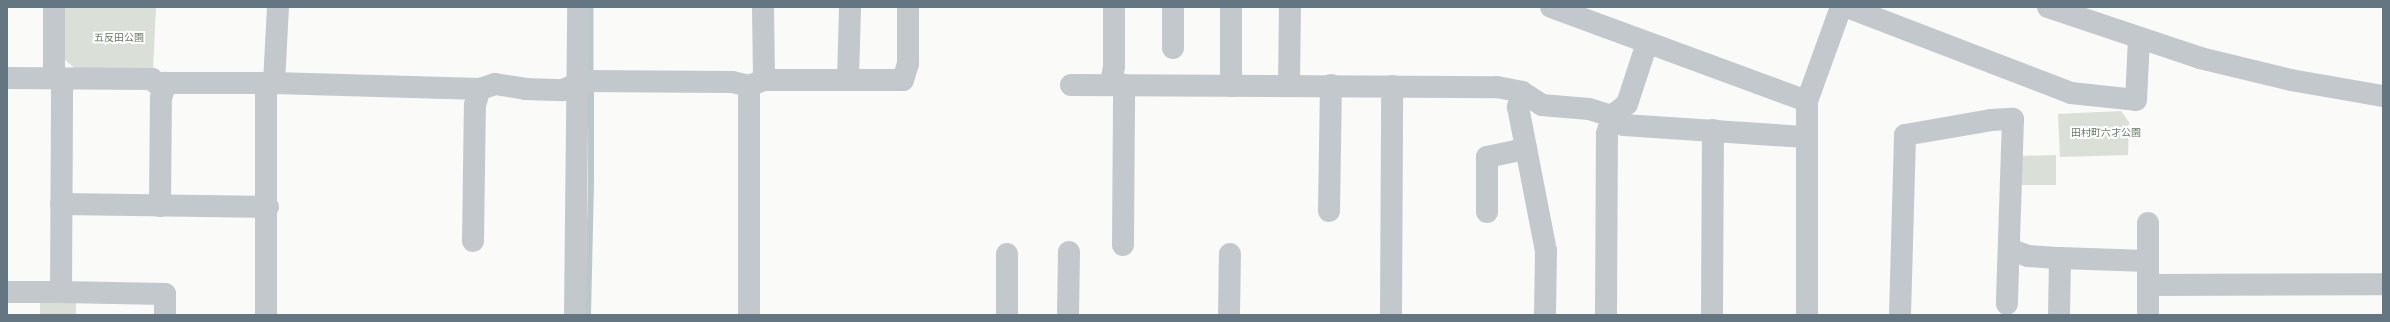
<!DOCTYPE html>
<meta charset="utf-8">
<style>
body{margin:0}
#map{position:relative;width:2390px;height:322px;overflow:hidden;background:#fafaf8;font-family:"Asap Condensed","Noto Sans JP",sans-serif}
div>[style]{position:absolute}
.green>*{inset:0;background:#dadfd7}
.stream>*{height:5.5px;margin:-2.75px;padding:0 2.75px;transform-origin:2.75px;border-radius:2.75px;background:#bbc7cb}
.minor>*{height:22px;margin:-11px;padding:0 11px;transform-origin:11px;border-radius:11px;background:#c3c8cc}
span{translate:-50% -50%;white-space:nowrap;text-align:center;line-height:1.15;-webkit-text-stroke:4px #fff;paint-order:stroke}
.park-label{font-size:10px;color:#687a64}
.frame{position:absolute;inset:0;border:8px solid #657683;pointer-events:none}
</style>
<div id="map">
<div class="green">
<i style="clip-path:polygon(62px 7px,156px 7px,153px 70px,74px 68px,62px 57px)"></i>
<i style="clip-path:polygon(2121px 111px,2129px 122px,2128px 155px,2060px 157px,2058px 114px)"></i>
<i style="clip-path:polygon(2056px 155px,2056px 185px,2020px 185px,2019px 156px)"></i>
<i style="clip-path:polygon(40px 300px,76px 301px,76px 315px,40px 315px)"></i>
</div>
<div class="stream">
<i style="left:591px;top:7px;width:70px;rotate:90deg"></i>
<i style="left:588px;top:315px;width:135px;rotate:-88.7deg"></i>
<i style="left:591px;top:180px;width:95px;rotate:-90deg"></i>
</div>
<div class="minor">
<i style="left:763px;top:7px;width:73px;rotate:89.2deg"></i>
<i style="left:1551px;top:7px;width:273px;rotate:20.2deg"></i>
<i style="left:1847px;top:7px;width:240px;rotate:21deg"></i>
<i style="left:2071px;top:93px;width:65px;rotate:6.1deg"></i>
<i style="left:2136px;top:100px;width:61px;rotate:-87.2deg"></i>
<i style="left:2048px;top:7px;width:160px;rotate:18.5deg"></i>
<i style="left:2200px;top:58px;width:94px;rotate:13.6deg"></i>
<i style="left:2291px;top:80px;width:93px;rotate:9.9deg"></i>
<i style="left:1173px;top:48px;width:41px;rotate:-90deg"></i>
<i style="left:7px;top:78px;width:145px;rotate:0.4deg"></i>
<i style="left:152px;top:79px;width:6px;rotate:45deg"></i>
<i style="left:156px;top:83px;width:118px"></i>
<i style="left:274px;top:83px;width:206px;rotate:1.7deg"></i>
<i style="left:480px;top:89px;width:16px;rotate:-18deg"></i>
<i style="left:495px;top:84px;width:30px;rotate:9deg"></i>
<i style="left:525px;top:89px;width:38px;rotate:2deg"></i>
<i style="left:563px;top:90px;width:23px;rotate:-23deg"></i>
<i style="left:584px;top:81px;width:148px;rotate:0.4deg"></i>
<i style="left:732px;top:82px;width:17px;rotate:13deg"></i>
<i style="left:749px;top:86px;width:16px;rotate:-22deg"></i>
<i style="left:764px;top:80px;width:139px"></i>
<i style="left:903px;top:80px;width:17px;rotate:-73deg"></i>
<i style="left:908px;top:64px;width:57px;rotate:-90deg"></i>
<i style="left:54px;top:78px;width:71px;rotate:-90deg"></i>
<i style="left:848px;top:80px;width:73px;rotate:-88.4deg"></i>
<i style="left:266px;top:83px;width:232px;rotate:90deg"></i>
<i style="left:274px;top:83px;width:76px;rotate:-87deg"></i>
<i style="left:1071px;top:85px;width:426px;rotate:0.3deg"></i>
<i style="left:1497px;top:87px;width:25px;rotate:11deg"></i>
<i style="left:1522px;top:92px;width:24px;rotate:33deg"></i>
<i style="left:1542px;top:105px;width:47px;rotate:4.9deg"></i>
<i style="left:1589px;top:109px;width:24px;rotate:17deg"></i>
<i style="left:1612px;top:116px;width:19px;rotate:-39deg"></i>
<i style="left:1627px;top:104px;width:64px;rotate:-71.8deg"></i>
<i style="left:1111px;top:85px;width:19px;rotate:-81deg"></i>
<i style="left:1114px;top:66px;width:59px;rotate:-90deg"></i>
<i style="left:1289px;top:85px;width:78px;rotate:-89.3deg"></i>
<i style="left:1231px;top:86px;width:79px;rotate:-90deg"></i>
<i style="left:1522px;top:92px;width:16px;rotate:105deg"></i>
<i style="left:1518px;top:107px;width:147px;rotate:79deg"></i>
<i style="left:1546px;top:251px;width:64px;rotate:90.9deg"></i>
<i style="left:61px;top:204px;width:207px;rotate:0.8deg"></i>
<i style="left:160px;top:206px;width:108px;rotate:-89.5deg"></i>
<i style="left:161px;top:98px;width:16px;rotate:-72deg"></i>
<i style="left:1329px;top:211px;width:126px;rotate:-89.1deg"></i>
<i style="left:1487px;top:212px;width:55px;rotate:-90deg"></i>
<i style="left:1487px;top:157px;width:40px;rotate:-12deg"></i>
<i style="left:2148px;top:223px;width:92px;rotate:90deg"></i>
<i style="left:473px;top:241px;width:136px;rotate:-89.2deg"></i>
<i style="left:475px;top:105px;width:17px;rotate:-73deg"></i>
<i style="left:1123px;top:245px;width:160px;rotate:-89.6deg"></i>
<i style="left:2009px;top:249px;width:20px;rotate:20deg"></i>
<i style="left:2028px;top:256px;width:32px;rotate:4deg"></i>
<i style="left:2060px;top:258px;width:57px;rotate:91deg"></i>
<i style="left:1007px;top:254px;width:61px;rotate:90deg"></i>
<i style="left:2060px;top:258px;width:87px;rotate:2deg"></i>
<i style="left:2148px;top:285px;width:235px;rotate:-0.2deg"></i>
<i style="left:7px;top:292px;width:54px"></i>
<i style="left:61px;top:292px;width:213px;rotate:-89.7deg"></i>
<i style="left:61px;top:292px;width:104px;rotate:1.1deg"></i>
<i style="left:165px;top:294px;width:21px;rotate:90deg"></i>
<i style="left:575px;top:315px;width:308px;rotate:-89.4deg"></i>
<i style="left:749px;top:315px;width:229px;rotate:-90deg"></i>
<i style="left:1068px;top:315px;width:63px;rotate:-89.1deg"></i>
<i style="left:1229px;top:315px;width:61px;rotate:-89.1deg"></i>
<i style="left:1391px;top:315px;width:229px;rotate:-89.7deg"></i>
<i style="left:1606px;top:315px;width:181px;rotate:-89.7deg"></i>
<i style="left:1607px;top:134px;width:19px;rotate:-74deg"></i>
<i style="left:1612px;top:116px;width:15px;rotate:37deg"></i>
<i style="left:1624px;top:125px;width:183px;rotate:3.8deg"></i>
<i style="left:1712px;top:315px;width:185px;rotate:-89.7deg"></i>
<i style="left:1807px;top:315px;width:214px;rotate:-90deg"></i>
<i style="left:1807px;top:101px;width:100px;rotate:-70.1deg"></i>
<i style="left:1900px;top:315px;width:180px;rotate:-88.4deg"></i>
<i style="left:1905px;top:135px;width:87px;rotate:-9.9deg"></i>
<i style="left:1991px;top:120px;width:22px;rotate:-3deg"></i>
<i style="left:2013px;top:119px;width:185px;rotate:91.9deg"></i>
</div>
<div class="park-label">
<span style="left:119px;top:38px">五反田公園</span>
<span style="left:2106px;top:133px">田村町六才公園</span>
</div>
<div class="frame"></div>
</div>
